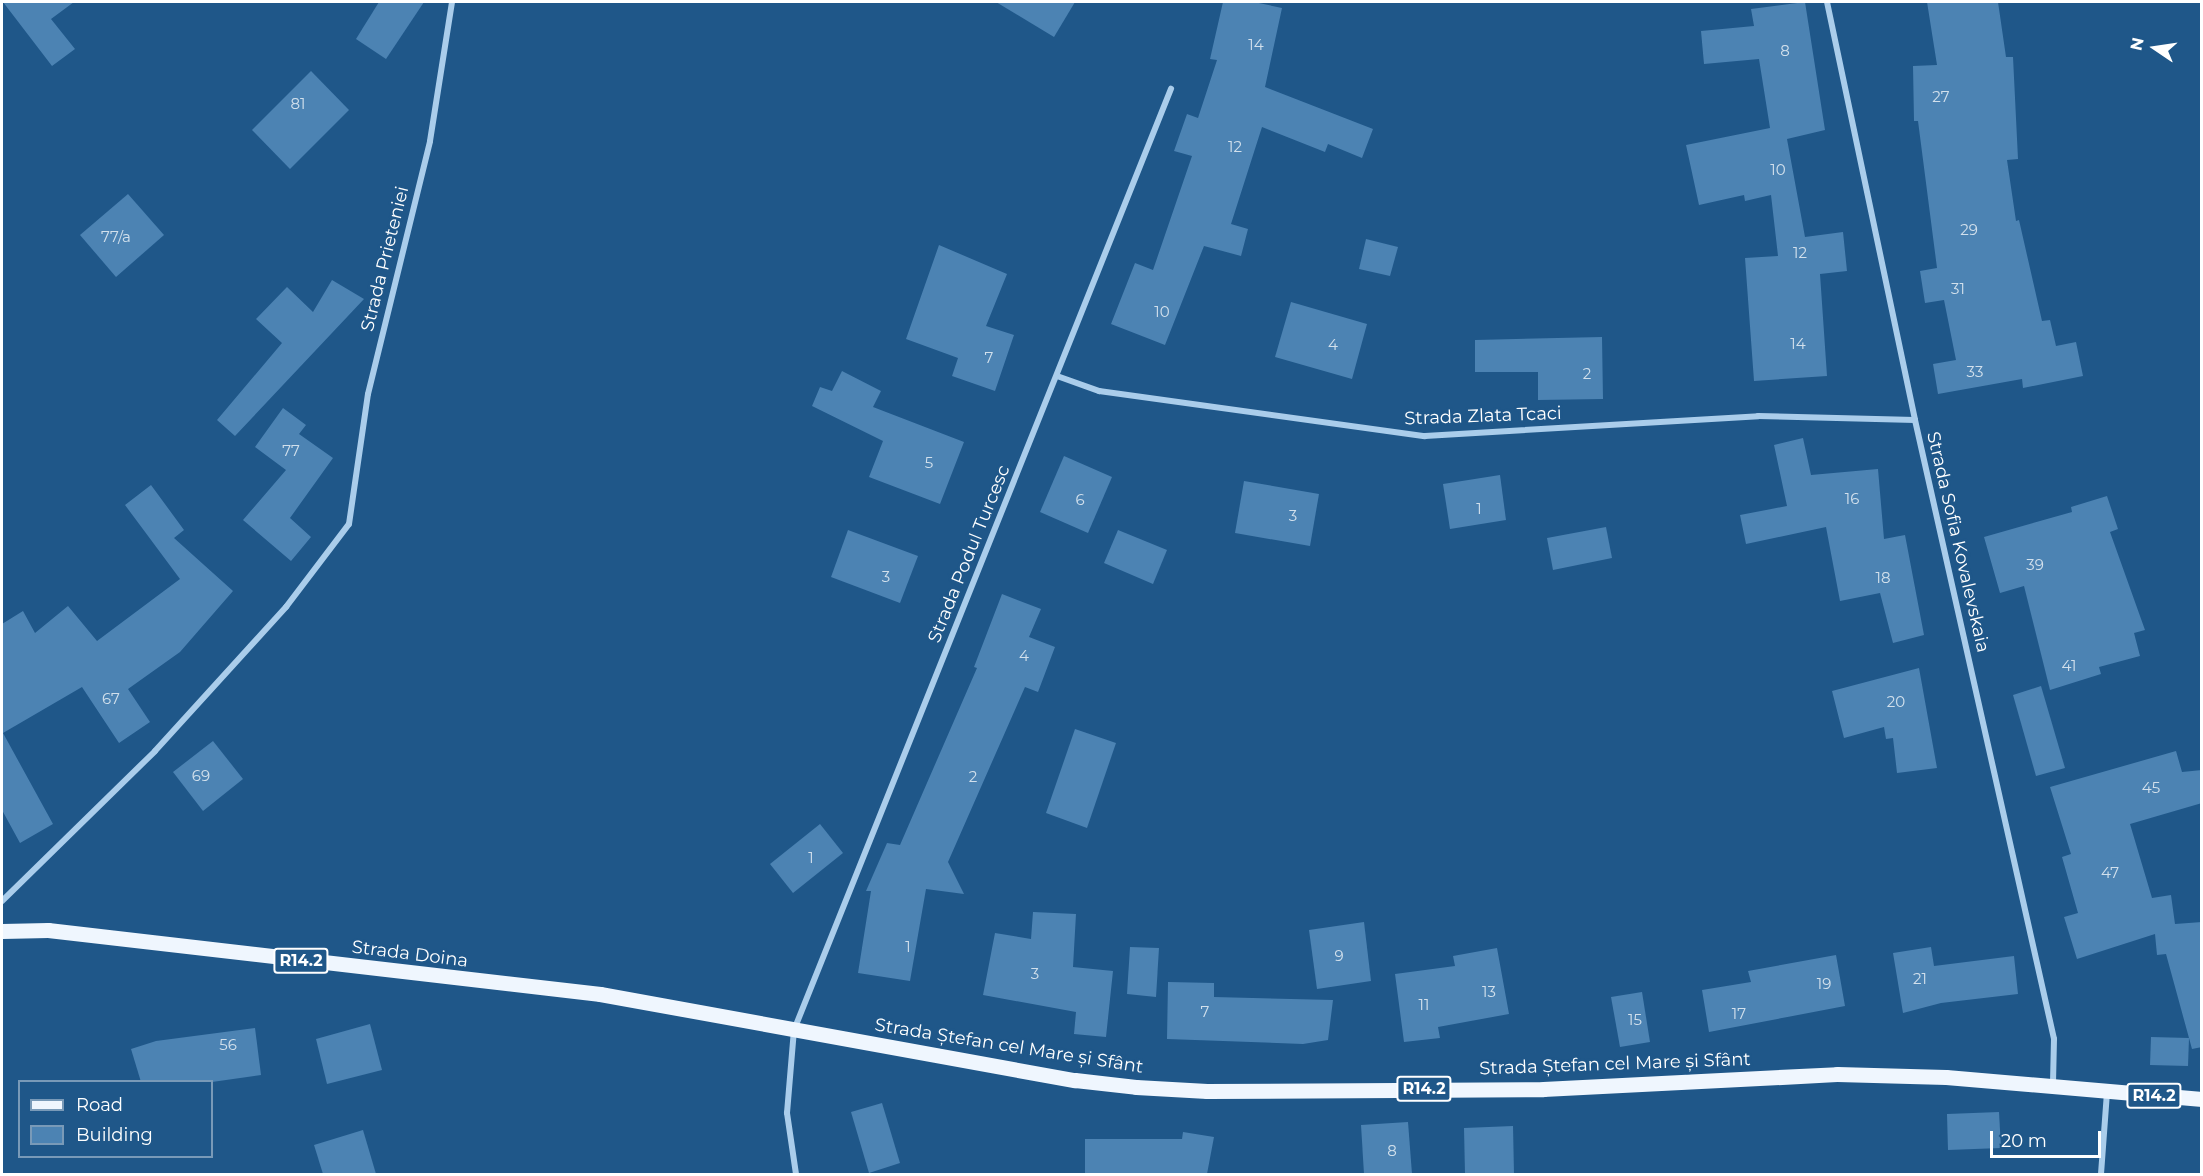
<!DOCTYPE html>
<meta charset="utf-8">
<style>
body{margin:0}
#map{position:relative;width:2203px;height:1176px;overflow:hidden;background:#1f5789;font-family:Montserrat,sans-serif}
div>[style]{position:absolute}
.building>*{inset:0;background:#4c83b3}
.street>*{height:6px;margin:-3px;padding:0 3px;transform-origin:3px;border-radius:3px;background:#aacdeb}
.primary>*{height:15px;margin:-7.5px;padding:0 7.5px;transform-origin:7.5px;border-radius:7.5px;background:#eff6fe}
span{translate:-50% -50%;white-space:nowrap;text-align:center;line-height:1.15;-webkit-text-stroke:5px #1f5789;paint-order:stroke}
.number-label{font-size:15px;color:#d2e0ec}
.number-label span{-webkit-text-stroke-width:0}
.shield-label span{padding:2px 4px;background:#1f5789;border:2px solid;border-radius:4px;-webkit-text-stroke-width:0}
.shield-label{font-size:16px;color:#fff;font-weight:700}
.street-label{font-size:18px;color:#fff}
.frame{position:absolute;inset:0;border:3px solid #fff;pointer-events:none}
.legend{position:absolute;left:18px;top:1080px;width:195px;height:78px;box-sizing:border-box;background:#1f5789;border:2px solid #799ab8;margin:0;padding:8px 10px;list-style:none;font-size:18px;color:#fff}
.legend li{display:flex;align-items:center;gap:12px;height:30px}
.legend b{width:30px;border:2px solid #799ab8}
.north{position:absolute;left:2125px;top:18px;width:60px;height:60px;-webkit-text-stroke:4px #1f5789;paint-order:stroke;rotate:283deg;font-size:16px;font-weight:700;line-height:24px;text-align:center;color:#fff}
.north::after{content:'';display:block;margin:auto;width:21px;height:27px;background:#fff;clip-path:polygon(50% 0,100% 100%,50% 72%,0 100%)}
.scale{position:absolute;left:1990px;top:1131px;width:111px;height:27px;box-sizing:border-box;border:3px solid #fff;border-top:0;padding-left:8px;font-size:18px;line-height:21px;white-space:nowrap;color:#fff;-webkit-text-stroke:4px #1f5789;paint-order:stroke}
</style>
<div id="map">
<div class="building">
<i style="clip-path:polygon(3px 2px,74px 2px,51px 19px,75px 49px,52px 66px)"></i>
<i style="clip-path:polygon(379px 2px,424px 2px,386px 59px,356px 39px)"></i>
<i style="clip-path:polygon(996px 2px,1075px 2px,1054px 37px)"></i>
<i style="clip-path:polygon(1223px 2px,1254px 2px,1282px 8px,1265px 87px,1373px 129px,1362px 158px,1328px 144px,1325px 152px,1262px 127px,1231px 224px,1248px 229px,1241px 256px,1204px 246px,1165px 345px,1111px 324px,1135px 263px,1153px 270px,1192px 156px,1174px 151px,1187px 114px,1198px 118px,1217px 60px,1210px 59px)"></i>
<i style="clip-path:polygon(1805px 2px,1825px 130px,1787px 139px,1805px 237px,1843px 232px,1847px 271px,1820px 274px,1827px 376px,1754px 381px,1745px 258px,1778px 256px,1771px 195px,1745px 201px,1744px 195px,1699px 205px,1686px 145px,1770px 128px,1759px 59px,1704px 64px,1701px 31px,1754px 26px,1751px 9px)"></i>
<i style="clip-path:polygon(1927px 2px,1998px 2px,2006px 57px,2013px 57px,2018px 159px,2007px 160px,2016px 221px,2019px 220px,2042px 321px,2050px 320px,2056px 346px,2076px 342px,2083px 376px,2023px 388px,2022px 379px,1938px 394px,1933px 364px,1956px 360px,1944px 300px,1925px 303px,1920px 271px,1937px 268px,1918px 121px,1914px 121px,1913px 66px,1937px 65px)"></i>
<i style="clip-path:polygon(311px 71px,349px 110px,290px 169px,252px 130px)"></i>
<i style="clip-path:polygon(128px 194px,164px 235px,116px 277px,80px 235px)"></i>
<i style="clip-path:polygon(1366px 239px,1398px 247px,1390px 276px,1359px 269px)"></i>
<i style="clip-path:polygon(939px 245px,1007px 274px,986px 326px,1014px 335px,995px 391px,952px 376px,958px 358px,906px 339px)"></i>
<i style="clip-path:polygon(332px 280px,364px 299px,235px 436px,217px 420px,282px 343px,256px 319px,287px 287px,313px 312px)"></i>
<i style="clip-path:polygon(1291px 302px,1367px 324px,1352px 379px,1275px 357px)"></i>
<i style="clip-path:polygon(1602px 337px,1603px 399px,1538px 400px,1538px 372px,1475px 372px,1475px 340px)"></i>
<i style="clip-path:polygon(842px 371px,881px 391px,873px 407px,964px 442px,940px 504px,869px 477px,883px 441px,812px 406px,820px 387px,832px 391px)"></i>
<i style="clip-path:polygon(283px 408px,306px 425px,299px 434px,333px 458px,290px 518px,311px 537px,291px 561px,243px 520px,286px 470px,255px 447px)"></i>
<i style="clip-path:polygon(1803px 438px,1811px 475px,1878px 469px,1884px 539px,1905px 535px,1924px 635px,1893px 643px,1880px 593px,1840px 601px,1826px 527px,1746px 544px,1740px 515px,1787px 506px,1774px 445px)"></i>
<i style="clip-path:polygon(1064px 456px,1112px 477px,1088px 533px,1040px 512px)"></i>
<i style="clip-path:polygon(1500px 475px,1506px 520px,1450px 529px,1443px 484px)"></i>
<i style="clip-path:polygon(1244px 481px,1319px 494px,1310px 546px,1235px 533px)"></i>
<i style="clip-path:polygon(151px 485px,184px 530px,174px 538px,233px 591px,180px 652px,128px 689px,150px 722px,119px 743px,82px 687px,3px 733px,53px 824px,20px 843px,2px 810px,2px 624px,23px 611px,35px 633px,68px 606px,97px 641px,180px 579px,125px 505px)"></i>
<i style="clip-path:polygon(2107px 496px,2118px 529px,2110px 532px,2145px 630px,2134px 633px,2140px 656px,2099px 667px,2101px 674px,2050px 690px,2024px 586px,2000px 593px,1984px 537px,2072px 512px,2071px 507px)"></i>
<i style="clip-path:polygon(1606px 527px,1612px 558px,1553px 570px,1547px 538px)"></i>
<i style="clip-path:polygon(848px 530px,918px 556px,900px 603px,831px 577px)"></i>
<i style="clip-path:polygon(1118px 530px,1167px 550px,1153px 584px,1104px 563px)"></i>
<i style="clip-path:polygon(1002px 594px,1041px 609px,1029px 637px,1055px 647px,1038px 692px,1025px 687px,948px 862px,964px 894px,926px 889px,910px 981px,858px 973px,871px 891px,866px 891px,887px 843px,900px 845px,977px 668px,974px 667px)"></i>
<i style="clip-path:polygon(1919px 668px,1937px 768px,1897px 773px,1893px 738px,1886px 739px,1884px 727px,1844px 738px,1832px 691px)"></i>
<i style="clip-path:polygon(2041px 686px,2065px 768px,2036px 776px,2013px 695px)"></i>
<i style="clip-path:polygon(1075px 729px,1116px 743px,1087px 828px,1046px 813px)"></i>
<i style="clip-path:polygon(213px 741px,243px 779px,203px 811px,173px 772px)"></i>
<i style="clip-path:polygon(2176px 751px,2182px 772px,2202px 770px,2202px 803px,2130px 824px,2152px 898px,2171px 895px,2175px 924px,2202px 922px,2202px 1047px,2192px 1049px,2166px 954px,2157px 955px,2155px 934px,2077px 959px,2064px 917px,2078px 913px,2062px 857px,2071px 854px,2050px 787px)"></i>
<i style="clip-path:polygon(820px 824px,843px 853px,793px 893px,770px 864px)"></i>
<i style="clip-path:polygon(1033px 912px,1076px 914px,1073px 967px,1113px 971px,1106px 1037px,1074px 1034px,1076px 1012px,983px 995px,995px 933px,1031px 939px)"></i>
<i style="clip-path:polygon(1364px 922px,1371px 981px,1317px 989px,1309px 930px)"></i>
<i style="clip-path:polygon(1130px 947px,1159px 948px,1156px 997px,1127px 994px)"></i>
<i style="clip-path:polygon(1931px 947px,1934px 966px,2014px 956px,2018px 994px,1941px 1003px,1903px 1013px,1893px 953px)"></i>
<i style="clip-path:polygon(1497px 948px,1509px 1014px,1438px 1027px,1440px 1038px,1404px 1042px,1395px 974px,1455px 966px,1453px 956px)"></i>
<i style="clip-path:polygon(1836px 955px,1845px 1006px,1709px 1032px,1702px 990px,1751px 982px,1748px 971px)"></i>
<i style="clip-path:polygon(1168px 982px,1214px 983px,1214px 997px,1333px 1000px,1328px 1040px,1303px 1044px,1167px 1039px)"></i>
<i style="clip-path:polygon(1642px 992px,1650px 1042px,1620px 1047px,1611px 997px)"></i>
<i style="clip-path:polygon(370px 1024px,382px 1070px,327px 1084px,316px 1039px)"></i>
<i style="clip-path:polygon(255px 1028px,261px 1075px,212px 1082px,141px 1082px,131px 1049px,156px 1041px)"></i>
<i style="clip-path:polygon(2151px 1037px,2189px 1038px,2188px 1066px,2150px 1065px)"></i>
<i style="clip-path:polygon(882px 1103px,900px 1163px,869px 1173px,851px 1112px)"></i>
<i style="clip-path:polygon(1999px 1112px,2001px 1148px,1948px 1150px,1947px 1114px)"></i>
<i style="clip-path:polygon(1408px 1122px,1412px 1174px,1364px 1174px,1361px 1125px)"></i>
<i style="clip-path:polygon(1513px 1126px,1514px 1174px,1465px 1174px,1464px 1128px)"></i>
<i style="clip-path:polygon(363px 1130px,376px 1174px,323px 1174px,314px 1145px)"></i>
<i style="clip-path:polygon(1183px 1132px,1214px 1137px,1207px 1174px,1085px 1174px,1085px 1139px,1182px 1139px)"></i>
</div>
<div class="street">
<i style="left:1827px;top:2px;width:427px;rotate:78.1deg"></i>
<i style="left:1915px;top:420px;width:634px;rotate:77.34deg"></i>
<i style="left:2054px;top:1039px;width:45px;rotate:91.3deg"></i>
<i style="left:1057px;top:376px;width:45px;rotate:19.7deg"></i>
<i style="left:1099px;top:391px;width:329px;rotate:7.9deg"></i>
<i style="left:1425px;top:436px;width:334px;rotate:-3.4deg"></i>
<i style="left:1758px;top:416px;width:157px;rotate:1.5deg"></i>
<i style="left:2px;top:901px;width:214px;rotate:-44.4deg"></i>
<i style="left:155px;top:751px;width:195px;rotate:-47.7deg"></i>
<i style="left:286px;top:607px;width:104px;rotate:-52.8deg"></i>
<i style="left:349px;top:524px;width:131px;rotate:-81.7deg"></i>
<i style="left:368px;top:394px;width:260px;rotate:-76.2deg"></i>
<i style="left:430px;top:141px;width:141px;rotate:-81deg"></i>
<i style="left:796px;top:1174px;width:62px;rotate:-98.4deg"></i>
<i style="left:787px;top:1113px;width:83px;rotate:-85.2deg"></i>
<i style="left:794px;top:1030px;width:1014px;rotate:-68.17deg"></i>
<i style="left:2101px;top:1174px;width:81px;rotate:-85.8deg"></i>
</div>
<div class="primary">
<i style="left:2px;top:931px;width:46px;rotate:-1.2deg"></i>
<i style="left:48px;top:930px;width:556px;rotate:6.61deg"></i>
<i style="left:600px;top:994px;width:483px;rotate:10.3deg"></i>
<i style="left:1075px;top:1080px;width:61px;rotate:6.5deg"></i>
<i style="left:1136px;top:1087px;width:71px;rotate:3.2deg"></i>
<i style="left:1207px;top:1091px;width:336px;rotate:-0.3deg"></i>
<i style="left:1543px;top:1089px;width:294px;rotate:-2.9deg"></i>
<i style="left:1837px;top:1074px;width:109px;rotate:1.6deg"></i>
<i style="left:1946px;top:1077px;width:257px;rotate:4.9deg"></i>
</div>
<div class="number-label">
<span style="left:1256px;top:45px">14</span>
<span style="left:1785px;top:51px">8</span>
<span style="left:1941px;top:97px">27</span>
<span style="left:298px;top:104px">81</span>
<span style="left:1235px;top:147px">12</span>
<span style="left:1778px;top:170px">10</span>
<span style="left:1969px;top:230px">29</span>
<span style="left:116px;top:237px">77/a</span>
<span style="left:1800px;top:253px">12</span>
<span style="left:1958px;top:289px">31</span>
<span style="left:1162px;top:312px">10</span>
<span style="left:1798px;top:344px">14</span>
<span style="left:1333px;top:345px">4</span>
<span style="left:989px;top:358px">7</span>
<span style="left:1975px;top:372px">33</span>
<span style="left:1587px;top:374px">2</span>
<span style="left:291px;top:451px">77</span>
<span style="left:929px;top:463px">5</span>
<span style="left:1852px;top:499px">16</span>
<span style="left:1080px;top:500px">6</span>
<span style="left:1479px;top:509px">1</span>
<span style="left:1293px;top:516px">3</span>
<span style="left:2035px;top:565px">39</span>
<span style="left:886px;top:577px">3</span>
<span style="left:1883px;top:578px">18</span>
<span style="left:1024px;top:656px">4</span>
<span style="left:2069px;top:666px">41</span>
<span style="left:111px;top:699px">67</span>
<span style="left:1896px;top:702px">20</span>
<span style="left:201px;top:776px">69</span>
<span style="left:973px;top:777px">2</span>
<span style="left:2151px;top:788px">45</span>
<span style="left:811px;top:858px">1</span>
<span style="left:2110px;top:873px">47</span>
<span style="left:908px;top:947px">1</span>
<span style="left:1339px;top:956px">9</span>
<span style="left:1035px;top:974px">3</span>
<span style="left:1920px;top:979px">21</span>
<span style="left:1824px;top:984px">19</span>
<span style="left:1489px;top:992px">13</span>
<span style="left:1424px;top:1005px">11</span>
<span style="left:1205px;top:1012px">7</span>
<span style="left:1739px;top:1014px">17</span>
<span style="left:1635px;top:1020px">15</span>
<span style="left:228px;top:1045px">56</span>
<span style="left:1392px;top:1151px">8</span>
</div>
<div class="shield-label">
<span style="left:301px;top:961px">R14.2</span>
<span style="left:1424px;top:1089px">R14.2</span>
<span style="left:2154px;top:1096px">R14.2</span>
</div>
<div class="street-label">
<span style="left:385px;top:259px;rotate:-76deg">Strada Prieteniei</span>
<span style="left:1483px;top:416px;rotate:-2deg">Strada Zlata Tcaci</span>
<span style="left:1958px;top:542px;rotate:77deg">Strada Sofia Kovalevskaia</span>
<span style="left:969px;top:554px;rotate:-68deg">Strada Podul Turcesc</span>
<span style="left:410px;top:954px;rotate:7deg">Strada Doina</span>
<span style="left:1009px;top:1046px;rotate:9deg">Strada Ștefan cel Mare și Sfânt</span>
<span style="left:1615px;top:1064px;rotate:-2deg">Strada Ștefan cel Mare și Sfânt</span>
</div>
<div class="frame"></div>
<ul class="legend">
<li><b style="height:8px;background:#eff6fe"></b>Road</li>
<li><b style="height:16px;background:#4c83b3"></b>Building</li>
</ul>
<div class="north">N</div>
<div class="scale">20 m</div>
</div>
